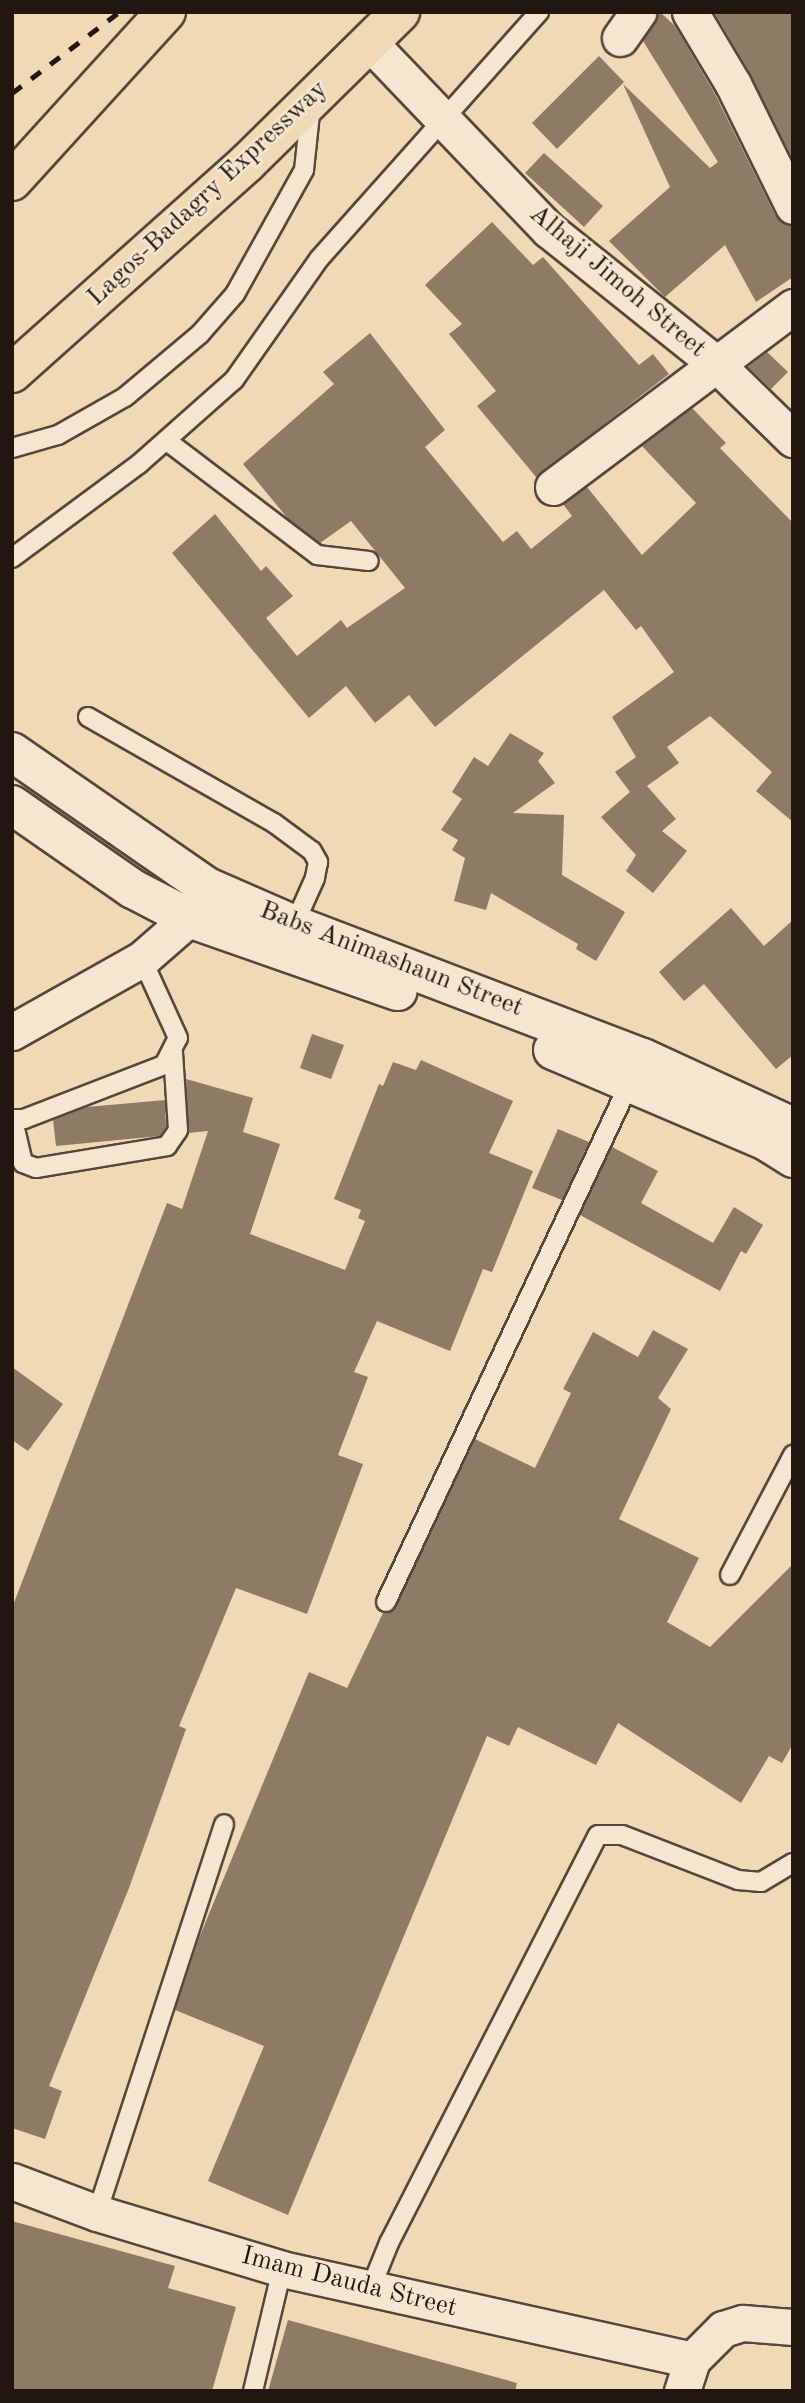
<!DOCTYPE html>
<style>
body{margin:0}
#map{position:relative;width:805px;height:2403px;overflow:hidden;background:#f0d9b5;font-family:"Old Standard TT",serif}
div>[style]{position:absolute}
.building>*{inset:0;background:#8d7b66}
.roads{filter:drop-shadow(2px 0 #56473a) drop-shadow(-2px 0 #56473a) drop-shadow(0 2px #56473a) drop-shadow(0 -2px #56473a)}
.lane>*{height:18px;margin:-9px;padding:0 9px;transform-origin:9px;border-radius:9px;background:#f5e6cf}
.street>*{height:35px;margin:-17.5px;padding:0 17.5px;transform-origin:17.5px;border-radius:17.5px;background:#f5e6cf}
.secondary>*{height:38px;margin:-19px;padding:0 19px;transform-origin:19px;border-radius:19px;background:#f5e6cf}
.highway>*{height:38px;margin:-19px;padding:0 19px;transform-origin:19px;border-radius:19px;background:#f0d9b5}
.rail>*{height:5px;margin-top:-2.5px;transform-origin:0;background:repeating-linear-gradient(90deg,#221611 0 12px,transparent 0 24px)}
span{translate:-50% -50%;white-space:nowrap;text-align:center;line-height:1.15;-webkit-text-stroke:5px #f5e6cf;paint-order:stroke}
.street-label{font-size:26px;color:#221611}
.frame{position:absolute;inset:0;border:14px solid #221611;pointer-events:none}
</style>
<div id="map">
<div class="building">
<i style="clip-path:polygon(660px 12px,675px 26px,715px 94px,775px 215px,793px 226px,793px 277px,756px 302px,725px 245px,665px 297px,609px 241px,670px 187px,623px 84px,710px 168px,718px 162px,643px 41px)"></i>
<i style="clip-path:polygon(714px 12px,793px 12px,793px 160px,751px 75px)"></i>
<i style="clip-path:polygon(599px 56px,624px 82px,557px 149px,532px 123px)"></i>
<i style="clip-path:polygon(544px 153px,603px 206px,584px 227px,525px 173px)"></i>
<i style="clip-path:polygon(492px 222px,533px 265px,543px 257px,639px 365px,653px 354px,669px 374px,536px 477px,477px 406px,496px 391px,449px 334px,462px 324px,425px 285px)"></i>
<i style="clip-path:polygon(370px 333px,445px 430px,425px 447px,503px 542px,517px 531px,531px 549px,572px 516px,563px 504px,587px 487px,642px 555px,696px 503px,642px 446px,692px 408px,726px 443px,720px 448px,793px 523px,793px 822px,756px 791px,772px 772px,710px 716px,667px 747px,679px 763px,647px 786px,676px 819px,662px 831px,687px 851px,653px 893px,626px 871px,636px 855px,601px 817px,630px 792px,615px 772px,636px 757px,612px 717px,674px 672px,641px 626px,636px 630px,604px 590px,435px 727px,409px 695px,375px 723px,346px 686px,309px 718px,172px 553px,215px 514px,261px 571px,266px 566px,293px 596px,266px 618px,297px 656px,341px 620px,347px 628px,405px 588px,351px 521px,320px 543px,289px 520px,243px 464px,334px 384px,323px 372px)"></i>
<i style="clip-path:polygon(767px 352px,788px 372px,771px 389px,748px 367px)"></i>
<i style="clip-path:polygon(510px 733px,544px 753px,538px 761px,555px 783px,513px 813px,564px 815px,562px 875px,625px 912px,596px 961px,576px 949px,578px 944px,491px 893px,486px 910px,454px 901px,465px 858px,452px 850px,458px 840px,441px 830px,462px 799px,452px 792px,474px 757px,488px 766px)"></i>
<i style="clip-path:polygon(731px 908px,764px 946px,793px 920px,793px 1055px,776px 1069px,704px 984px,684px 1001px,659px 972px)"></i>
<i style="clip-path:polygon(312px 1034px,344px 1045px,331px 1079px,300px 1068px)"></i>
<i style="clip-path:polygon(421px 1060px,513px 1101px,489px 1153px,533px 1171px,492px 1272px,483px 1269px,450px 1351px,377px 1321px,354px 1372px,368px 1377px,338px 1455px,363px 1464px,307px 1614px,236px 1588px,179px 1726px,186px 1729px,129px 1888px,49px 2086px,62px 2091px,45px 2139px,12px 2128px,12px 1608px,167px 1203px,182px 1209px,208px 1131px,188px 1133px,186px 1079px,253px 1098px,243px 1132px,280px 1144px,250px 1234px,345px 1270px,365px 1221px,358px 1218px,361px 1210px,334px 1199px,379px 1084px,383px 1086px,393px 1062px,416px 1070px)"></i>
<i style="clip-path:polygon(165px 1100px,166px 1127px,160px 1136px,56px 1146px,53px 1120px,87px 1107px)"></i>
<i style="clip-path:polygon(558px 1129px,589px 1142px,562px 1200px,532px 1188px)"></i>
<i style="clip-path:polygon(612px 1147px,658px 1171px,641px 1203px,713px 1243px,734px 1207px,763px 1225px,746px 1254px,741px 1251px,720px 1291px,580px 1215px)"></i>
<i style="clip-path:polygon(653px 1330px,688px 1349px,658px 1398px,671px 1409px,619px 1519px,699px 1558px,667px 1622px,710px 1647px,793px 1564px,793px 1744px,782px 1763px,769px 1756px,741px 1803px,618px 1723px,596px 1765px,518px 1727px,509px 1746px,487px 1736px,288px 2215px,208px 2181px,264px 2046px,175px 2010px,199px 1938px,309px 1672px,347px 1688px,383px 1613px,396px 1607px,475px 1439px,535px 1468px,571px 1393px,563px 1389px,593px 1332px,638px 1357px)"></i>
<i style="clip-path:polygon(12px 1367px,63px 1404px,28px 1451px,12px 1440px)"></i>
<i style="clip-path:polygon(12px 2221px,175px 2266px,168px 2288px,236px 2307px,212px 2391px,12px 2391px)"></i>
<i style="clip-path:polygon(288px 2320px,517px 2383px,515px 2391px,268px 2391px)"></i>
</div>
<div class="roads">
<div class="lane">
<i style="left:167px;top:441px;width:188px;rotate:37.2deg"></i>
<i style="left:317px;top:555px;width:52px;rotate:6.6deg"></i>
<i style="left:12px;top:448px;width:48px;rotate:-15.8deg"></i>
<i style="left:58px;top:435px;width:77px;rotate:-29.6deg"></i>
<i style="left:125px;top:397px;width:98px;rotate:-40deg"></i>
<i style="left:200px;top:334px;width:53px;rotate:-48.8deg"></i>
<i style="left:235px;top:294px;width:142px;rotate:-60.9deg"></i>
<i style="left:304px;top:170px;width:65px;rotate:-83.9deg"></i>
<i style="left:12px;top:558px;width:158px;rotate:-36.5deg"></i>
<i style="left:139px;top:464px;width:127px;rotate:-41.5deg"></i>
<i style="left:234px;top:380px;width:148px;rotate:-54.9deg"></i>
<i style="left:319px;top:259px;width:331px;rotate:-48.3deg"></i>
<i style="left:88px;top:717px;width:214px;rotate:29.7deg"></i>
<i style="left:274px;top:823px;width:47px;rotate:36.4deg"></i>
<i style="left:312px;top:851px;width:13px;rotate:61deg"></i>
<i style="left:318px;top:862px;width:16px;rotate:101deg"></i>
<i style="left:315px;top:878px;width:51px;rotate:114.1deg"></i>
<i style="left:12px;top:1119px;width:12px"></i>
<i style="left:24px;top:1119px;width:150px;rotate:-21.1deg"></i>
<i style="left:164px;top:1065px;width:30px;rotate:-63deg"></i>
<i style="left:178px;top:1038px;width:87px;rotate:-114.5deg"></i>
<i style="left:13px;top:1120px;width:44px;rotate:76.9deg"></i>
<i style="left:23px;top:1163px;width:14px;rotate:21deg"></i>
<i style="left:36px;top:1168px;width:133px;rotate:-9.5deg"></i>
<i style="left:167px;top:1146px;width:19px;rotate:-55deg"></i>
<i style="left:178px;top:1130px;width:78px;rotate:-93.7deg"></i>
<i style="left:730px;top:1575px;width:136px;rotate:-62.3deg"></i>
<i style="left:386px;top:1602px;width:574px;rotate:-64.86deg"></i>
<i style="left:97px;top:2213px;width:409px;rotate:-71.9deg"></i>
<i style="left:370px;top:2290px;width:51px;rotate:-68deg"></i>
<i style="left:389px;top:2243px;width:458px;rotate:-62.9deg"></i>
<i style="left:598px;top:1835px;width:24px"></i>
<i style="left:622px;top:1835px;width:124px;rotate:21.2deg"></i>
<i style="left:738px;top:1880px;width:23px;rotate:5deg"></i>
<i style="left:761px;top:1882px;width:37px;rotate:-31deg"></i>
<i style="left:253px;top:2391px;width:125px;rotate:-76.6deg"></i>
</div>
<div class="street">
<i style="left:690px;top:12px;width:84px;rotate:59.2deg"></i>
<i style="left:733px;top:84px;width:136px;rotate:63.8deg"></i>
<i style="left:620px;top:38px;width:32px;rotate:-55deg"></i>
<i style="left:370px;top:43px;width:259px;rotate:46.3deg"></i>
<i style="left:549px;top:230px;width:213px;rotate:38.7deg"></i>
<i style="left:715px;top:363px;width:109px;rotate:44.3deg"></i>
<i style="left:553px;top:487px;width:300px;rotate:-36.9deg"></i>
<i style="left:12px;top:1032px;width:149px;rotate:-29.3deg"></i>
<i style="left:142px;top:959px;width:62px;rotate:-41.1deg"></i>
<i style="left:189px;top:918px;width:27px;rotate:-59deg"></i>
<i style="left:12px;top:2181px;width:91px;rotate:20.6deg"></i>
<i style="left:97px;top:2213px;width:193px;rotate:16.8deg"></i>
<i style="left:282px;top:2269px;width:420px;rotate:12.5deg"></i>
<i style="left:692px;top:2360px;width:44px;rotate:-45deg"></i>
<i style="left:723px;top:2329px;width:21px;rotate:-17deg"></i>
<i style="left:743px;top:2323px;width:50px;rotate:4.6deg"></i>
<i style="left:682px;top:2391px;width:33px;rotate:-72deg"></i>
</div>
<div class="secondary">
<i style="left:12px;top:752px;width:237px;rotate:34.7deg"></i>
<i style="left:207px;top:887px;width:95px;rotate:23.6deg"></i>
<i style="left:294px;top:925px;width:373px;rotate:20.9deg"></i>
<i style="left:643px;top:1058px;width:165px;rotate:24.7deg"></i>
<i style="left:12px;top:805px;width:147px;rotate:34.8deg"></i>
<i style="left:133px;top:889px;width:63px;rotate:27.4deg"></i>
<i style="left:189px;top:918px;width:221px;rotate:19.3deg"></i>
<i style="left:553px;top:1050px;width:232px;rotate:23.1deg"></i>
<i style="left:766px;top:1141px;width:32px;rotate:32deg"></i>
</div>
<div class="highway">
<i style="left:12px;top:181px;width:229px;rotate:-47.7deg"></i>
<i style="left:12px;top:373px;width:315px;rotate:-41.8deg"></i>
<i style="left:247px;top:163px;width:215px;rotate:-44.6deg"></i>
</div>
</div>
<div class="rail">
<i style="left:12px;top:93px;width:134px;rotate:-37.1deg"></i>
</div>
<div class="street-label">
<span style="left:208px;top:194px;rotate:-43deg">Lagos-Badagry Expressway</span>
<span style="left:617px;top:282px;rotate:40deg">Alhaji Jimoh Street</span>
<span style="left:391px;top:960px;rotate:21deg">Babs Animashaun Street</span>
<span style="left:349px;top:2283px;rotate:14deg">Imam Dauda Street</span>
</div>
<div class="frame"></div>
</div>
